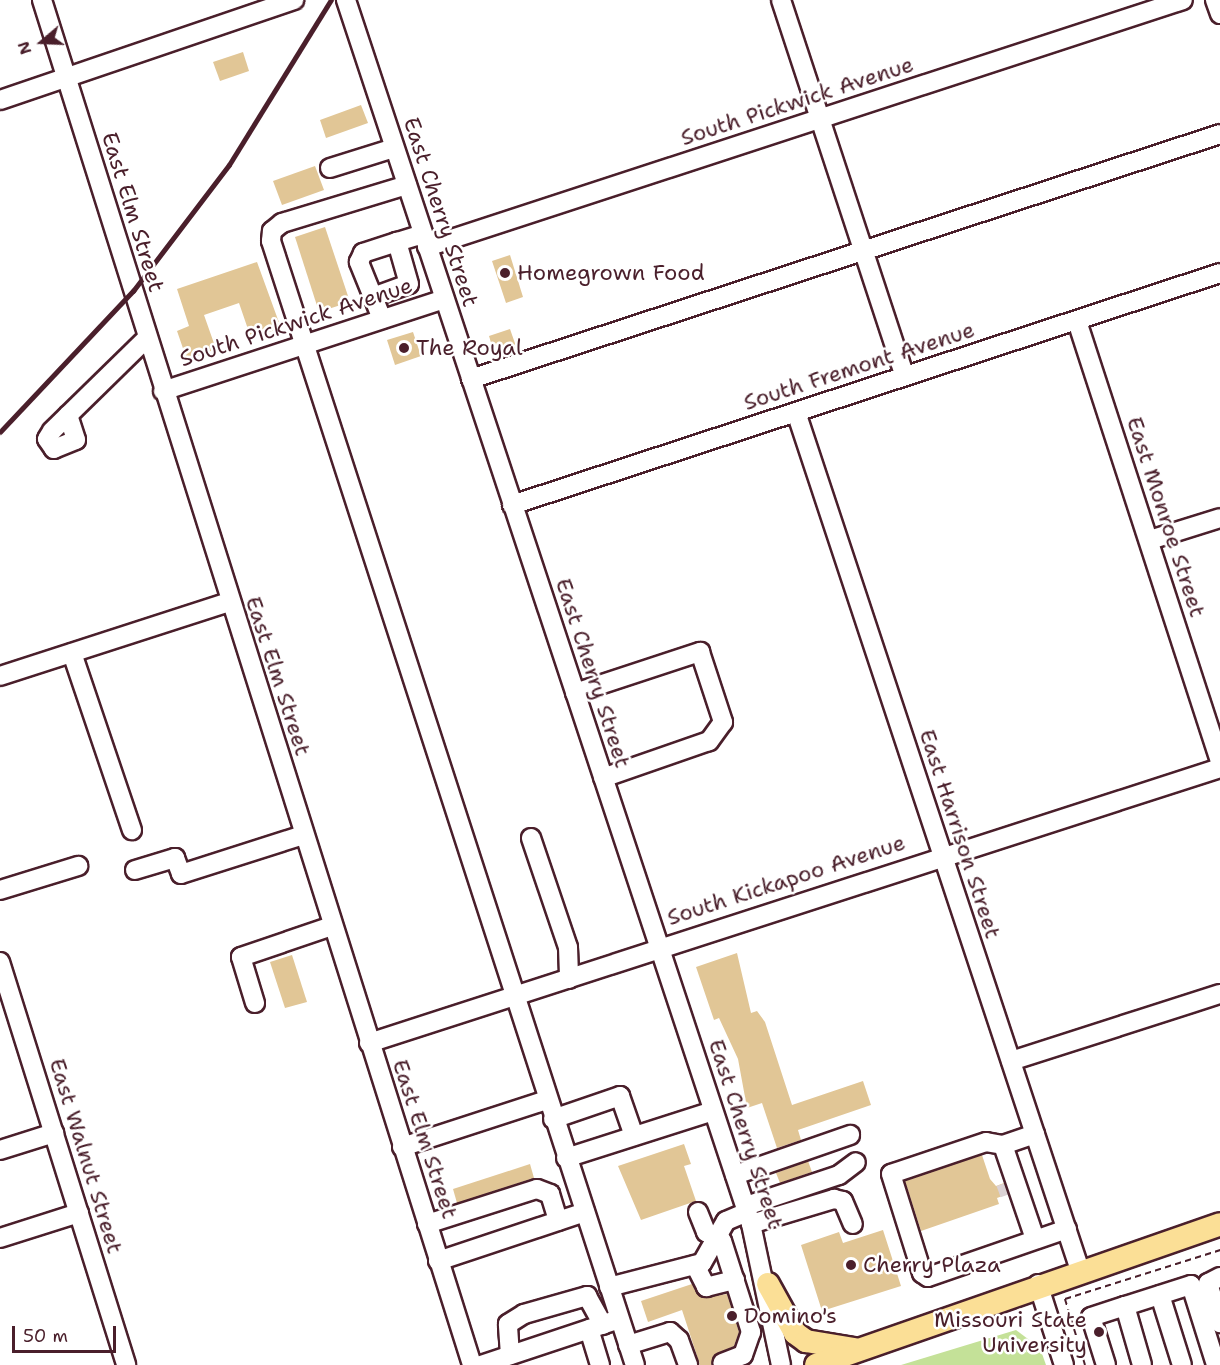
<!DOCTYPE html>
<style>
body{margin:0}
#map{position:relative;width:1220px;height:1365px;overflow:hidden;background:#fff;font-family:"Shantell Sans",sans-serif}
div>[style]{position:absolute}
.green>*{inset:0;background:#c4e198}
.building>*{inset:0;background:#e1c696}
.minor-tunnel>*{height:18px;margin-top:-9px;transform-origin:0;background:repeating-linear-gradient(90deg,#dbd2d5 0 18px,transparent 0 27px)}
.path>*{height:2px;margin-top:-1px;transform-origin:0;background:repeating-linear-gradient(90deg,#4a1f2b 0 6px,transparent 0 10.5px)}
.roads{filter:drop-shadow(2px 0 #4a1f2b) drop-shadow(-2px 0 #4a1f2b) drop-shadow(0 2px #4a1f2b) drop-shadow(0 -2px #4a1f2b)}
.minor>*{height:18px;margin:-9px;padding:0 9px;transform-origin:9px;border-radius:9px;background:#fff}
.major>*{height:22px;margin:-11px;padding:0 11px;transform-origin:11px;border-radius:11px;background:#fbdf96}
.rail>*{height:4.5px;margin:-2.25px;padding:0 2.25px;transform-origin:2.25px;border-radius:2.25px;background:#4a1f2b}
.dots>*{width:16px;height:16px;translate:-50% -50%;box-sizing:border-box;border:3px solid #fff;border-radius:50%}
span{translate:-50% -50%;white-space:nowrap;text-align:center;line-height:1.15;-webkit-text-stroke:5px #fff;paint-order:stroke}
.street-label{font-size:22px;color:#4a1f2b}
.poi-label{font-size:22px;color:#4a1f2b}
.left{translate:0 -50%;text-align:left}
.right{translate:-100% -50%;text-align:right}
.north{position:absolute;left:12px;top:12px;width:60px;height:60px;-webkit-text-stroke:4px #fff;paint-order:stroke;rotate:251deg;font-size:16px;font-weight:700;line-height:24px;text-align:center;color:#4a1f2b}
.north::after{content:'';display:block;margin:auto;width:21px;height:27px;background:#4a1f2b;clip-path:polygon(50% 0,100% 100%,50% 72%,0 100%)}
.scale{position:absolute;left:12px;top:1326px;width:104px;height:27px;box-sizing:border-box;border:3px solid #4a1f2b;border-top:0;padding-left:8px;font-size:18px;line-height:21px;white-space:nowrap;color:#4a1f2b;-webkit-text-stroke:4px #fff;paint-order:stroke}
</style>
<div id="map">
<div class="green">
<i style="clip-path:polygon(1016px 1330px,1040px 1348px,1046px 1365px,901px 1365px)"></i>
</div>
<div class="building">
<i style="clip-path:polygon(243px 52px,249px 71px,220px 81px,213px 62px)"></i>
<i style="clip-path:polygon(361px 105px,368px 123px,326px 138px,320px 120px)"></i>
<i style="clip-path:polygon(315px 166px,324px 190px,282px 205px,273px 181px)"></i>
<i style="clip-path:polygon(325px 227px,350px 302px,319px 312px,295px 237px)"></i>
<i style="clip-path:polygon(510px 255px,523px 297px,506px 303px,492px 261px)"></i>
<i style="clip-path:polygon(257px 262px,281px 328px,251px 338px,239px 303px,204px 315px,216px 349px,187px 360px,177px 331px,189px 326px,177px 289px)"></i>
<i style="clip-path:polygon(510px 329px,518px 352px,496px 359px,489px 336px)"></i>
<i style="clip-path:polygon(413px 332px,421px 356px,395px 365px,387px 340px)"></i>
<i style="clip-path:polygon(737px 953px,751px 1013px,757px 1011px,765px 1022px,792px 1105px,863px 1081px,871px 1105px,798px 1130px,801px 1140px,777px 1148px,762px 1103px,747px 1108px,738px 1059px,719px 1018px,714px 1020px,696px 967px)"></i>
<i style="clip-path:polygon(292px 955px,307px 1002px,285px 1008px,270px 962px)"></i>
<i style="clip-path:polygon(684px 1144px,691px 1164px,684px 1166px,696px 1201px,641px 1220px,618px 1166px)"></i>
<i style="clip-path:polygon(982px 1155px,990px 1179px,996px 1186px,1004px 1183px,1008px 1194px,997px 1198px,999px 1204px,921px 1231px,905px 1181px)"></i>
<i style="clip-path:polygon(808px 1161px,812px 1172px,780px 1183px,776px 1173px)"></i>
<i style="clip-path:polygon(530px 1164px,534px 1178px,457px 1203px,453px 1189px)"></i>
<i style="clip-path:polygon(883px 1230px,901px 1286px,822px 1311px,801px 1245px,839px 1232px,843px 1243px)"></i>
<i style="clip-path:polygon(692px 1284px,703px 1298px,727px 1294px,739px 1332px,734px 1346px,714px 1355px,711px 1365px,700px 1365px,682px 1310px,648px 1322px,641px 1301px)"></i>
</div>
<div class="minor-tunnel">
<i style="left:1005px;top:1183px;width:12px;rotate:70deg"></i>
</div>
<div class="path">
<i style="left:1085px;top:1365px;width:69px;rotate:-106.9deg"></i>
<i style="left:1065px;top:1299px;width:163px;rotate:-17.5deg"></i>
</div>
<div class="roads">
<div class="minor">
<i style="left:42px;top:0;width:1431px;rotate:72.51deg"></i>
<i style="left:346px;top:0;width:1289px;rotate:71.69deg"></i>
<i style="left:751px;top:1224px;width:144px;rotate:78deg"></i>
<i style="left:781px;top:0;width:395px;rotate:71.8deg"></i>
<i style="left:1215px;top:0;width:15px;rotate:70deg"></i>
<i style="left:0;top:100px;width:311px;rotate:-18.8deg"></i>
<i style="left:330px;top:168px;width:67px;rotate:-17.4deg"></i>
<i style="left:407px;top:185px;width:131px;rotate:163.1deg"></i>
<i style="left:282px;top:223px;width:13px;rotate:141deg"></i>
<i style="left:272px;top:231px;width:10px;rotate:96deg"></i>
<i style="left:271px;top:241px;width:1181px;rotate:72.06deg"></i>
<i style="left:427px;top:247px;width:795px;rotate:-18.09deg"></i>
<i style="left:373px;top:297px;width:38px;rotate:-112deg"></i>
<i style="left:359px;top:262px;width:10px;rotate:-66deg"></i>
<i style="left:363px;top:253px;width:36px;rotate:-18deg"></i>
<i style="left:382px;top:319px;width:24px;rotate:-112deg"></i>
<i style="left:373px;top:297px;width:38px;rotate:-20deg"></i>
<i style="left:409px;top:284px;width:44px;rotate:-105.9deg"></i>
<i style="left:397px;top:242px;width:27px;rotate:-17deg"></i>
<i style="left:1077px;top:321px;width:464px;rotate:72deg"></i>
<i style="left:471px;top:379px;width:788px;rotate:-18.11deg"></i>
<i style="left:163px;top:391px;width:296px;rotate:-18.1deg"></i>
<i style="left:796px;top:412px;width:904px;rotate:71.69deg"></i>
<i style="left:68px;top:415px;width:26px;rotate:72deg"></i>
<i style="left:76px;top:440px;width:24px;rotate:158deg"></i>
<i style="left:54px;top:449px;width:12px;rotate:-125deg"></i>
<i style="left:47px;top:439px;width:9px;rotate:-58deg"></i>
<i style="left:52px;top:431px;width:133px;rotate:-44.4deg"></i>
<i style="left:512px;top:505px;width:745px;rotate:-18.14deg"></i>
<i style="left:1150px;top:540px;width:73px;rotate:-17.4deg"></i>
<i style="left:72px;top:653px;width:187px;rotate:71.3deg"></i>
<i style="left:0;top:676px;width:241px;rotate:-17.9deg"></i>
<i style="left:575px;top:693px;width:132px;rotate:-18.2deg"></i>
<i style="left:700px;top:652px;width:74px;rotate:71.8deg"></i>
<i style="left:723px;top:722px;width:24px;rotate:126deg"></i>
<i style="left:709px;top:741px;width:112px;rotate:160.8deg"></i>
<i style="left:531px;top:838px;width:115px;rotate:71.3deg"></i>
<i style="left:568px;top:947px;width:32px;rotate:88deg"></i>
<i style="left:135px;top:870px;width:42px;rotate:-16.7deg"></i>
<i style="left:175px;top:858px;width:17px;rotate:69deg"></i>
<i style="left:181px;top:874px;width:128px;rotate:-17.7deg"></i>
<i style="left:0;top:890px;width:82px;rotate:-17.1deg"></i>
<i style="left:0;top:962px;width:422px;rotate:72.6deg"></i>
<i style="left:255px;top:1003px;width:48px;rotate:-106.9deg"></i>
<i style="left:241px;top:957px;width:96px;rotate:-18.8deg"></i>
<i style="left:369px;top:1043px;width:894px;rotate:-17.91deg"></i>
<i style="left:1011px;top:1061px;width:219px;rotate:-17.8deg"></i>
<i style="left:553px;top:1119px;width:71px;rotate:-18.9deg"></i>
<i style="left:620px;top:1096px;width:42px;rotate:70.7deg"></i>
<i style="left:1035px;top:1134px;width:34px;rotate:161deg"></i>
<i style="left:1003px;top:1145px;width:17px;rotate:-170deg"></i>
<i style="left:986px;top:1142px;width:100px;rotate:161.4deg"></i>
<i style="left:891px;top:1174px;width:104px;rotate:72.6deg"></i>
<i style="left:922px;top:1273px;width:7px;rotate:34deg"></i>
<i style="left:928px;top:1277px;width:147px;rotate:-19.1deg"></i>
<i style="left:1003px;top:1145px;width:99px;rotate:71.2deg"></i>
<i style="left:402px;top:1147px;width:152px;rotate:-18deg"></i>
<i style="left:0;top:1150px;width:57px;rotate:-17.5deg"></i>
<i style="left:566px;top:1158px;width:154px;rotate:-17.7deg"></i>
<i style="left:735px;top:1175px;width:122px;rotate:-19.2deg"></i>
<i style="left:746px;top:1206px;width:98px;rotate:-18.4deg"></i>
<i style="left:839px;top:1175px;width:21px;rotate:-37deg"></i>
<i style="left:698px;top:1212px;width:22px;rotate:68deg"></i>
<i style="left:706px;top:1232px;width:18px;rotate:29deg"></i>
<i style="left:722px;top:1241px;width:96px;rotate:72.3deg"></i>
<i style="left:751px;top:1332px;width:24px;rotate:109deg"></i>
<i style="left:743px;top:1355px;width:22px;rotate:159deg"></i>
<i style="left:427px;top:1224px;width:115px;rotate:-17.7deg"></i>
<i style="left:537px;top:1189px;width:14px;rotate:21deg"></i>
<i style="left:550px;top:1194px;width:28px;rotate:73deg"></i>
<i style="left:751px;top:1224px;width:87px;rotate:-16.8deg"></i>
<i style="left:834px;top:1199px;width:9px;rotate:13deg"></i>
<i style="left:843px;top:1201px;width:25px;rotate:67deg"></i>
<i style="left:0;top:1238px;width:83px;rotate:-17.6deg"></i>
<i style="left:438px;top:1261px;width:155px;rotate:-18.4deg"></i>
<i style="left:695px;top:1265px;width:25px;rotate:63deg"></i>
<i style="left:706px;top:1287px;width:30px;rotate:-14deg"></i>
<i style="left:1220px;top:1277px;width:13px;rotate:153deg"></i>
<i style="left:1208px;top:1283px;width:42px;rotate:73.3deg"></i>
<i style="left:1038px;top:1284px;width:85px;rotate:72.2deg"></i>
<i style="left:609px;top:1287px;width:96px;rotate:-14.5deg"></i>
<i style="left:702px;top:1263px;width:48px;rotate:-60.3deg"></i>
<i style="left:726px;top:1221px;width:23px;rotate:-23deg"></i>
<i style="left:1160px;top:1295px;width:73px;rotate:72.6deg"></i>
<i style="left:1125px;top:1306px;width:69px;rotate:-17.7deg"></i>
<i style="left:1191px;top:1285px;width:84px;rotate:72.6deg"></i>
<i style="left:589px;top:1329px;width:38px;rotate:73deg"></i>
<i style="left:628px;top:1345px;width:44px;rotate:-17.2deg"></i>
<i style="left:670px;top:1332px;width:12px;rotate:42deg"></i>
<i style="left:679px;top:1340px;width:27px;rotate:70deg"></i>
<i style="left:510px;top:1355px;width:31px;rotate:-94deg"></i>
<i style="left:508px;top:1324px;width:19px;rotate:-32deg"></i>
<i style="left:524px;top:1314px;width:66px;rotate:-15.9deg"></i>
<i style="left:587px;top:1296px;width:33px;rotate:61deg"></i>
<i style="left:481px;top:1365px;width:139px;rotate:-18.4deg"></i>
<i style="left:1106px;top:1365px;width:50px;rotate:-107.4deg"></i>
<i style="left:1091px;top:1317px;width:36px;rotate:-18deg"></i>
<i style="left:1125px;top:1306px;width:61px;rotate:73.9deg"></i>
</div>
<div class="major">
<i style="left:768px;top:1284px;width:56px;rotate:61.1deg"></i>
<i style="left:795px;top:1333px;width:14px;rotate:36deg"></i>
<i style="left:806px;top:1341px;width:49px;rotate:9.5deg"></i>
<i style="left:816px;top:1365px;width:428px;rotate:-19.2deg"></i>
</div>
</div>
<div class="rail">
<i style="left:0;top:432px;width:194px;rotate:-46.7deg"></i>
<i style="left:133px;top:291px;width:158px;rotate:-52.7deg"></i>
<i style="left:229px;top:165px;width:194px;rotate:-58.3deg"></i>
</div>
<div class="dots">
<i style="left:505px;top:273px;background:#4a1f2b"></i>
<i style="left:404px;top:348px;background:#4a1f2b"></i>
<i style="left:851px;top:1265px;background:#4a1f2b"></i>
<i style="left:732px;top:1316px;background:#4a1f2b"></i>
<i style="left:1099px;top:1332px;background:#4a1f2b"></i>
</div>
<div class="street-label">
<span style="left:797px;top:101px;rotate:-18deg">South Pickwick Avenue</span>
<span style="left:133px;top:212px;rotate:73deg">East Elm Street</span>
<span style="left:441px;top:212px;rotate:72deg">East Cherry Street</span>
<span style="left:296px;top:322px;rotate:-18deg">South Pickwick Avenue</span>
<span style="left:859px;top:366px;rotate:-18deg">South Fremont Avenue</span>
<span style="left:1166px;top:517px;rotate:72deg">East Monroe Street</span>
<span style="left:593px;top:673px;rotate:72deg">East Cherry Street</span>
<span style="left:278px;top:676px;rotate:72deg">East Elm Street</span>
<span style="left:960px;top:834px;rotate:72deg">East Harrison Street</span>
<span style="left:786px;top:880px;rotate:-18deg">South Kickapoo Avenue</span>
<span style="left:746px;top:1134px;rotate:72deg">East Cherry Street</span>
<span style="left:425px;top:1139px;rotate:72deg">East Elm Street</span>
<span style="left:86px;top:1156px;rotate:73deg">East Walnut Street</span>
</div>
<div class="poi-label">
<span class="left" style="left:517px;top:273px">Homegrown Food</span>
<span class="left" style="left:416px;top:348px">The Royal</span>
<span class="left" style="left:863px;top:1265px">Cherry Plaza</span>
<span class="left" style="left:744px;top:1316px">Domino's</span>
<span class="right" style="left:1087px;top:1332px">Missouri State<br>University</span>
</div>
<div class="north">N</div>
<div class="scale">50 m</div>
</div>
